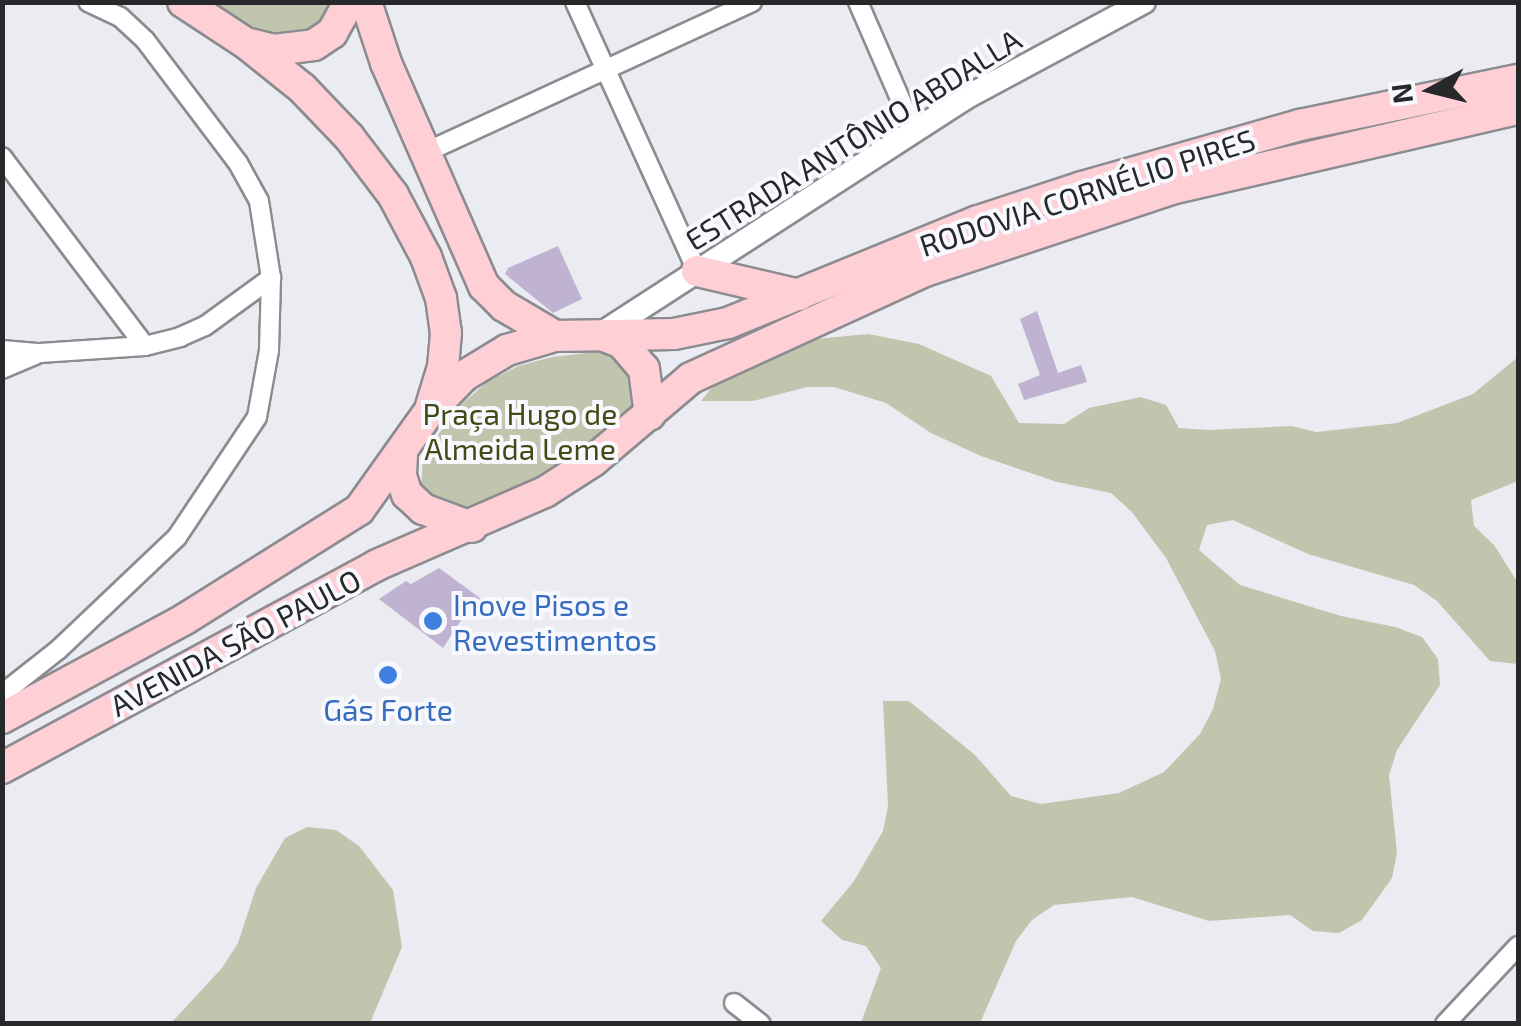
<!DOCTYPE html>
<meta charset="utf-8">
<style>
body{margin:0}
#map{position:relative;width:1521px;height:1026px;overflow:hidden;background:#eaecf1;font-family:"Exo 2",sans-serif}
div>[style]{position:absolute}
.green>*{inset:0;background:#c1c5ad}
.building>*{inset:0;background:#c0b3d1}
.roads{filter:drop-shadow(2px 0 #8b8c91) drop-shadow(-2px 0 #8b8c91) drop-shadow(0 2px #8b8c91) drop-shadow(0 -2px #8b8c91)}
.minor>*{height:18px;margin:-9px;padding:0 9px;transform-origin:9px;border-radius:9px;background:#fff}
.tertiary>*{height:22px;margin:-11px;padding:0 11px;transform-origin:11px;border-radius:11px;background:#fff}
.primary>*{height:30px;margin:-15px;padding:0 15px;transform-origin:15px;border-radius:15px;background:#fed0d5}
.dots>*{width:28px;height:28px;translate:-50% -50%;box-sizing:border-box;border:5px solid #f8f9fe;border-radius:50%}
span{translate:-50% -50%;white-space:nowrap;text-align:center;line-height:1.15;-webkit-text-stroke:8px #f8f9fe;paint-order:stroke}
.street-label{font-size:30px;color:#27282a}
.park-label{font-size:30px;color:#434a15}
.shop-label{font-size:30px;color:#366cbe}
.left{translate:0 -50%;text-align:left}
.frame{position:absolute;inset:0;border:5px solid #27282a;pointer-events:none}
.north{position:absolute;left:1381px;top:40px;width:100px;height:100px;-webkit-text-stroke:8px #f8f9fe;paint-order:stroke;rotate:263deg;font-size:28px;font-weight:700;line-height:40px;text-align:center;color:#27282a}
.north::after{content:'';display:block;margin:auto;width:35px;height:45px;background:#27282a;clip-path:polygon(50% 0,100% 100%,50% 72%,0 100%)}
</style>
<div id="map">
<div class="green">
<i style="clip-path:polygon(209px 3px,334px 3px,309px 36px,264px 42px)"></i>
<i style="clip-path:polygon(868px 334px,919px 344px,991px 376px,1019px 423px,1064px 424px,1089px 408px,1141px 397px,1166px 405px,1179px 428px,1208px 430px,1292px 426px,1316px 432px,1397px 423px,1473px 394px,1518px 357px,1518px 481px,1471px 500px,1474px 526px,1494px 545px,1518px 583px,1517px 664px,1490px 661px,1437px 601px,1414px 585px,1308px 554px,1233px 520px,1207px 525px,1199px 550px,1240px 585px,1341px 616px,1395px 627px,1422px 637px,1438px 659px,1440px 685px,1397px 750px,1389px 775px,1397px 853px,1392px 878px,1362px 920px,1339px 933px,1313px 931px,1290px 915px,1209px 921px,1132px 897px,1054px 905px,1032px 920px,1016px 941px,980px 1023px,861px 1023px,881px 968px,866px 946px,842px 940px,821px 921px,854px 881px,883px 831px,888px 806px,883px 701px,909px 701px,975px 755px,1011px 796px,1041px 804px,1119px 793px,1164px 772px,1200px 734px,1213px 709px,1221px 679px,1215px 651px,1166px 558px,1132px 512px,1111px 493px,1057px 482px,981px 456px,931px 433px,886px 403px,834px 387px,807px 387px,753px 401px,701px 401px,717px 381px,762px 355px,816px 339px)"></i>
<i style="clip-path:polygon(595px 352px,614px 356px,629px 366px,641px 402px,588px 456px,461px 515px,421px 490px,423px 454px,463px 403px,487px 382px,518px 366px,552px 357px)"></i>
<i style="clip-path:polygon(307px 827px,336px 830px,359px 846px,393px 890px,402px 947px,370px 1023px,171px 1023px,222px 968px,238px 943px,256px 888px,285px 838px)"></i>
</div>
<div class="building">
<i style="clip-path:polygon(558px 246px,582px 299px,553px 313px,505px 274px,508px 268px)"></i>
<i style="clip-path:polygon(1037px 311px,1058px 373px,1081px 365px,1087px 382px,1024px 400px,1018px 384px,1040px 375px,1020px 319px)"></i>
<i style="clip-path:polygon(439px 568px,484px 601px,472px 619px,465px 614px,443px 648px,379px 599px,406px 581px,411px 584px)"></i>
</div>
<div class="roads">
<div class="minor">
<i style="left:575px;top:2px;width:295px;rotate:65.6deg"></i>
<i style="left:858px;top:2px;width:141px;rotate:66.5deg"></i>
<i style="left:424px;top:153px;width:361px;rotate:-24.7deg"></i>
<i style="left:2px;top:157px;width:237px;rotate:52.9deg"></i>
<i style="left:2px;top:350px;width:38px;rotate:5deg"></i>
<i style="left:40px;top:353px;width:105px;rotate:-3.8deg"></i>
<i style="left:145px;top:346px;width:36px;rotate:-14deg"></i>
<i style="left:180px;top:337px;width:27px;rotate:-24deg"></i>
<i style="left:205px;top:326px;width:82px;rotate:-36deg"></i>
<i style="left:2px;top:369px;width:36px;rotate:-23deg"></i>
<i style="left:2px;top:694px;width:71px;rotate:-38.2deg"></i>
<i style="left:58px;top:650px;width:164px;rotate:-43.5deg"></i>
<i style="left:177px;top:537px;width:144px;rotate:-56.3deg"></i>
<i style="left:257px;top:417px;width:68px;rotate:-79.8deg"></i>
<i style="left:269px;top:350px;width:72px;rotate:-88.4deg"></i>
<i style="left:271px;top:278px;width:78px;rotate:-98.9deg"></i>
<i style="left:259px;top:201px;width:43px;rotate:-118.9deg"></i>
<i style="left:238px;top:163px;width:154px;rotate:-127.1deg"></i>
<i style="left:145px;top:40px;width:34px;rotate:-137deg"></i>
<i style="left:120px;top:17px;width:35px;rotate:-155deg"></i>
<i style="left:734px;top:1003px;width:34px;rotate:38deg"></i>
<i style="left:1445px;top:1024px;width:107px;rotate:-46.9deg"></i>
</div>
<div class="tertiary">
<i style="left:599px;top:335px;width:436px;rotate:-32.9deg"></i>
<i style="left:965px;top:98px;width:203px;rotate:-28.2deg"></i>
</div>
<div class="primary">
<i style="left:183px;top:2px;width:77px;rotate:33.3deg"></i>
<i style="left:247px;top:44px;width:70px;rotate:38.7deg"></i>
<i style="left:302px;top:88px;width:68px;rotate:46.2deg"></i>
<i style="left:349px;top:137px;width:73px;rotate:52.8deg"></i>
<i style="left:393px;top:195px;width:70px;rotate:62deg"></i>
<i style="left:426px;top:257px;width:44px;rotate:69.9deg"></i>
<i style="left:441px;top:298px;width:35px;rotate:82deg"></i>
<i style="left:446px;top:333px;width:34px;rotate:95deg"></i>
<i style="left:443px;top:367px;width:41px;rotate:107.1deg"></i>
<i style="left:366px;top:2px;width:64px;rotate:71.8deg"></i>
<i style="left:386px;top:63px;width:244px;rotate:66.3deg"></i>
<i style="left:484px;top:286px;width:28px;rotate:45deg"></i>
<i style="left:504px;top:306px;width:59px;rotate:30.5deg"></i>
<i style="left:250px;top:44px;width:25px;rotate:14deg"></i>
<i style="left:274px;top:50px;width:40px;rotate:-7.1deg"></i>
<i style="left:314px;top:45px;width:22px;rotate:-34deg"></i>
<i style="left:332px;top:33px;width:35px;rotate:-61deg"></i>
<i style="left:697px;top:271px;width:105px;rotate:13.2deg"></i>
<i style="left:604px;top:336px;width:19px;rotate:21deg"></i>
<i style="left:622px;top:343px;width:34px;rotate:50deg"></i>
<i style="left:644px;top:369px;width:46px;rotate:82.6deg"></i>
<i style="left:402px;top:455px;width:21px;rotate:93deg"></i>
<i style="left:401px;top:476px;width:19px;rotate:72deg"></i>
<i style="left:407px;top:494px;width:22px;rotate:43deg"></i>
<i style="left:423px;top:509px;width:52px;rotate:20.2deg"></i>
<i style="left:2px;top:718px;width:208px;rotate:-28.4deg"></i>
<i style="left:185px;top:619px;width:205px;rotate:-32.1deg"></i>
<i style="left:359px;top:510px;width:120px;rotate:-54.5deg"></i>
<i style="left:429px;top:412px;width:50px;rotate:-45.8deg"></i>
<i style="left:464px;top:376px;width:50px;rotate:-31.2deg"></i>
<i style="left:507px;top:350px;width:50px;rotate:-16.3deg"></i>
<i style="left:555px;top:336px;width:119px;rotate:-1deg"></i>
<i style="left:674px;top:334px;width:55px;rotate:-11.5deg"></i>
<i style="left:728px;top:323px;width:270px;rotate:-22.2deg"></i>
<i style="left:978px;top:221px;width:109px;rotate:-18.1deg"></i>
<i style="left:1082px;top:187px;width:227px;rotate:-15.9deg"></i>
<i style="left:1300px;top:125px;width:223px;rotate:-11.7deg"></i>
<i style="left:2px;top:768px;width:426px;rotate:-28.4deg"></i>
<i style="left:377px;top:565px;width:183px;rotate:-23.5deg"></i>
<i style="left:545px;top:492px;width:57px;rotate:-32.9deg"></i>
<i style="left:593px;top:461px;width:128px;rotate:-40.3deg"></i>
<i style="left:691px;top:378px;width:257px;rotate:-24.6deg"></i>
<i style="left:925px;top:271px;width:259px;rotate:-18.4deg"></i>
<i style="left:1171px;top:189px;width:356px;rotate:-13deg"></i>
</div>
</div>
<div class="dots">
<i style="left:433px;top:621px;background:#3f7fe0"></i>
<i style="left:388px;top:675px;background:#3f7fe0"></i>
</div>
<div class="street-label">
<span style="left:853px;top:139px;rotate:-32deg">ESTRADA ANTÔNIO ABDALLA</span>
<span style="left:1087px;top:192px;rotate:-18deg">RODOVIA CORNÉLIO PIRES</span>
<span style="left:235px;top:642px;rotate:-28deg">AVENIDA SÃO PAULO</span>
</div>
<div class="park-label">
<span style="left:520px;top:430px">Praça Hugo de<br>Almeida Leme</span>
</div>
<div class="shop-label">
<span class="left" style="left:453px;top:621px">Inove Pisos e<br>Revestimentos</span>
<span style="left:388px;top:709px">Gás Forte</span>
</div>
<div class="frame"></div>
<div class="north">N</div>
</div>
